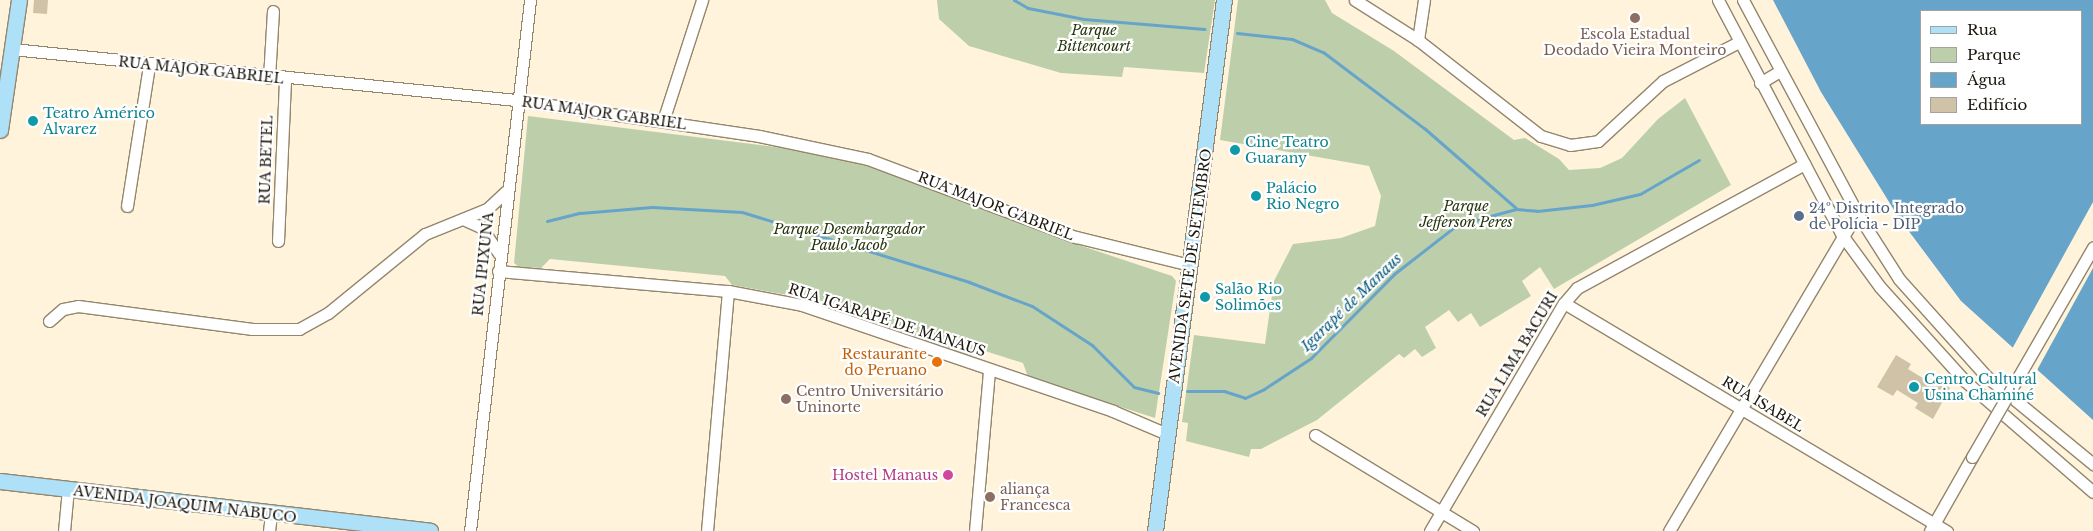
<!DOCTYPE html>
<meta charset="utf-8">
<style>
body{margin:0}
#map{position:relative;width:2093px;height:531px;overflow:hidden;background:#fff3dc;font-family:"Libre Baskerville",serif}
div>[style]{position:absolute}
.green>*{inset:0;background:#bdcfaa}
.water>*{inset:0;background:#67a4c9}
.pier>*{inset:0;background:#fff3dc}
.stream>*{height:3px;margin:-1.5px;padding:0 1.5px;transform-origin:1.5px;border-radius:1.5px;background:#67a4c9}
.building>*{inset:0;background:#d0c2a6}
.roads{filter:drop-shadow(1px 0 #93866c) drop-shadow(-1px 0 #93866c) drop-shadow(0 1px #93866c) drop-shadow(0 -1px #93866c)}
.minor>*{height:11px;margin:-5.5px;padding:0 5.5px;transform-origin:5.5px;border-radius:5.5px;background:#fff}
.major>*{height:15px;margin:-7.5px;padding:0 7.5px;transform-origin:7.5px;border-radius:7.5px;background:#aee0f8}
.bridges{filter:drop-shadow(1px 0 #93866c) drop-shadow(-1px 0 #93866c) drop-shadow(0 1px #93866c) drop-shadow(0 -1px #93866c)}
.minor-bridge>*{height:11px;margin:-5.5px;padding:0 5.5px;transform-origin:5.5px;border-radius:5.5px;background:#fff}
.dots>*{width:14px;height:14px;translate:-50% -50%;box-sizing:border-box;border:2px solid #fff;border-radius:50%}
span{translate:-50% -50%;white-space:nowrap;text-align:center;line-height:1.15;-webkit-text-stroke:4.5px #fff;paint-order:stroke}
.park-label{font-size:14px;color:#25350b;font-style:italic}
.education-label{font-size:14px;color:#785e54}
.left{translate:0 -50%;text-align:left}
.street-label{font-size:14px;color:#1c170d}
.culture-label{font-size:14px;color:#0d838f}
.service-label{font-size:14px;color:#4e5e75}
.food-label{font-size:14px;color:#c56008}
.right{translate:-100% -50%;text-align:right}
.hotel-label{font-size:14px;color:#b23c85}
.water-label{font-size:15px;color:#08587d;font-style:italic}
.legend{position:absolute;left:1920px;top:10px;width:162px;height:115px;box-sizing:border-box;background:#fff;border:1px solid #a4a29e;margin:0;padding:6px 9px;list-style:none;font-size:15px;color:#1c170d}
.legend li{display:flex;align-items:center;gap:10px;height:25px}
.legend b{width:25px;border:1px solid #a4a29e}
</style>
<div id="map">
<div class="green">
<i style="clip-path:polygon(937px 0,1215px 0,1204px 73px,1124px 67px,1122px 77px,1061px 73px,969px 46px,939px 19px)"></i>
<i style="clip-path:polygon(1238px 0,1325px 0,1332px 13px,1394px 51px,1514px 140px,1525px 138px,1559px 159px,1569px 170px,1600px 168px,1622px 158px,1658px 119px,1685px 98px,1731px 185px,1554px 289px,1540px 267px,1522px 281px,1531px 296px,1480px 327px,1471px 313px,1458px 322px,1449px 310px,1425px 327px,1436px 348px,1422px 357px,1415px 349px,1404px 358px,1399px 354px,1317px 420px,1261px 449px,1251px 449px,1249px 457px,1186px 441px,1188px 423px,1182px 422px,1194px 335px,1265px 344px,1274px 281px,1293px 244px,1341px 238px,1375px 226px,1381px 196px,1369px 166px,1220px 140px)"></i>
<i style="clip-path:polygon(528px 116px,800px 150px,867px 165px,1082px 246px,1172px 276px,1176px 281px,1155px 418px,1028px 377px,1023px 363px,982px 350px,970px 356px,793px 296px,732px 285px,725px 276px,550px 259px,541px 268px,519px 267px,514px 263px)"></i>
</div>
<div class="water">
<i style="clip-path:polygon(evenodd,1773px 0,2093px 0,2093px 420px,1961px 301px,1899px 218px,1821px 92px,1773px 0,1922px 11px,2082px 11px,2082px 124px,1922px 124px,1922px 11px)"></i>
</div>
<div class="pier">
<i style="clip-path:polygon(2093px 202px,2093px 268px,2036px 372px,2012px 349px)"></i>
</div>
<div class="stream">
<i style="left:1014px;top:0;width:16px;rotate:30deg"></i>
<i style="left:1028px;top:8px;width:57px;rotate:11.1deg"></i>
<i style="left:1084px;top:19px;width:121px;rotate:4.7deg"></i>
<i style="left:1237px;top:33px;width:55px;rotate:6.2deg"></i>
<i style="left:1292px;top:39px;width:34px;rotate:23deg"></i>
<i style="left:1323px;top:52px;width:126px;rotate:37deg"></i>
<i style="left:1424px;top:128px;width:122px;rotate:41deg"></i>
<i style="left:547px;top:221px;width:34px;rotate:-14deg"></i>
<i style="left:580px;top:213px;width:72px;rotate:-4.8deg"></i>
<i style="left:652px;top:207px;width:90px;rotate:3.2deg"></i>
<i style="left:742px;top:212px;width:238px;rotate:17.1deg"></i>
<i style="left:969px;top:282px;width:67px;rotate:20.9deg"></i>
<i style="left:1032px;top:306px;width:72px;rotate:33deg"></i>
<i style="left:1092px;top:345px;width:59px;rotate:45deg"></i>
<i style="left:1134px;top:387px;width:25px;rotate:14deg"></i>
<i style="left:1187px;top:391px;width:37px"></i>
<i style="left:1224px;top:391px;width:22px;rotate:18deg"></i>
<i style="left:1245px;top:398px;width:21px;rotate:-25deg"></i>
<i style="left:1264px;top:389px;width:56px;rotate:-33.4deg"></i>
<i style="left:1311px;top:358px;width:118px;rotate:-45.3deg"></i>
<i style="left:1394px;top:274px;width:80px;rotate:-37.9deg"></i>
<i style="left:1457px;top:225px;width:61px;rotate:-15.2deg"></i>
<i style="left:1516px;top:209px;width:21px;rotate:5deg"></i>
<i style="left:1537px;top:211px;width:55px;rotate:-6.2deg"></i>
<i style="left:1592px;top:205px;width:49px;rotate:-12.9deg"></i>
<i style="left:1640px;top:194px;width:68px;rotate:-30deg"></i>
</div>
<div class="building">
<i style="clip-path:polygon(34px 0,48px 0,47px 14px,33px 13px)"></i>
<i style="clip-path:polygon(1896px 355px,1911px 364px,1908px 369px,1931px 383px,1934px 377px,1950px 388px,1933px 419px,1915px 408px,1918px 403px,1897px 390px,1893px 396px,1877px 387px)"></i>
</div>
<div class="roads">
<div class="minor">
<i style="left:1355px;top:0;width:75px;rotate:32.4deg"></i>
<i style="left:1418px;top:40px;width:156px;rotate:38deg"></i>
<i style="left:1541px;top:136px;width:30px;rotate:17deg"></i>
<i style="left:1570px;top:145px;width:28px;rotate:-8deg"></i>
<i style="left:1598px;top:141px;width:88px;rotate:-42.7deg"></i>
<i style="left:1663px;top:81px;width:85px;rotate:-27.2deg"></i>
<i style="left:1718px;top:0;width:266px;rotate:62.2deg"></i>
<i style="left:1842px;top:235px;width:64px;rotate:53.8deg"></i>
<i style="left:1880px;top:287px;width:127px;rotate:47.9deg"></i>
<i style="left:1965px;top:381px;width:169px;rotate:40.9deg"></i>
<i style="left:1743px;top:0;width:242px;rotate:61.8deg"></i>
<i style="left:1857px;top:213px;width:78px;rotate:57.5deg"></i>
<i style="left:1899px;top:279px;width:130px;rotate:48.1deg"></i>
<i style="left:1986px;top:376px;width:139px;rotate:39.4deg"></i>
<i style="left:1418px;top:40px;width:40px;rotate:-81.5deg"></i>
<i style="left:12px;top:49px;width:507px;rotate:5.78deg"></i>
<i style="left:516px;top:100px;width:246px;rotate:8.4deg"></i>
<i style="left:759px;top:136px;width:111px;rotate:11.9deg"></i>
<i style="left:868px;top:159px;width:222px;rotate:20.6deg"></i>
<i style="left:1076px;top:237px;width:117px;rotate:13.8deg"></i>
<i style="left:269px;top:78px;width:67px;rotate:-86.6deg"></i>
<i style="left:1760px;top:83px;width:23px;rotate:-31deg"></i>
<i style="left:663px;top:121px;width:127px;rotate:-72.1deg"></i>
<i style="left:127px;top:206px;width:142px;rotate:-81.1deg"></i>
<i style="left:465px;top:220px;width:17px;rotate:24deg"></i>
<i style="left:481px;top:227px;width:32px;rotate:56deg"></i>
<i style="left:278px;top:241px;width:162px;rotate:-87.5deg"></i>
<i style="left:498px;top:271px;width:231px;rotate:5deg"></i>
<i style="left:728px;top:291px;width:75px;rotate:10.7deg"></i>
<i style="left:802px;top:305px;width:329px;rotate:18.8deg"></i>
<i style="left:1113px;top:411px;width:59px;rotate:23.1deg"></i>
<i style="left:1564px;top:303px;width:446px;rotate:30.8deg"></i>
<i style="left:49px;top:321px;width:18px;rotate:-41deg"></i>
<i style="left:63px;top:309px;width:15px;rotate:-11deg"></i>
<i style="left:78px;top:306px;width:176px;rotate:7.5deg"></i>
<i style="left:252px;top:329px;width:47px"></i>
<i style="left:299px;top:329px;width:33px;rotate:-29deg"></i>
<i style="left:328px;top:313px;width:125px;rotate:-39.2deg"></i>
<i style="left:425px;top:234px;width:67px;rotate:-22deg"></i>
<i style="left:487px;top:209px;width:26px;rotate:-43deg"></i>
<i style="left:1315px;top:435px;width:185px;rotate:31.3deg"></i>
<i style="left:64px;top:531px;width:42px;rotate:-84.6deg"></i>
<i style="left:269px;top:531px;width:16px;rotate:-83deg"></i>
<i style="left:470px;top:531px;width:534px;rotate:-83.55deg"></i>
<i style="left:707px;top:531px;width:241px;rotate:-85deg"></i>
<i style="left:975px;top:531px;width:162px;rotate:-85deg"></i>
<i style="left:1430px;top:531px;width:264px;rotate:-59.6deg"></i>
<i style="left:1564px;top:303px;width:20px;rotate:-49deg"></i>
<i style="left:1577px;top:288px;width:259px;rotate:-28.6deg"></i>
<i style="left:1669px;top:531px;width:369px;rotate:-59.4deg"></i>
<i style="left:1930px;top:531px;width:85px;rotate:-60.4deg"></i>
</div>
<div class="major">
<i style="left:0;top:130px;width:131px;rotate:-81.7deg"></i>
<i style="left:0;top:481px;width:433px;rotate:6.6deg"></i>
<i style="left:1155px;top:531px;width:535px;rotate:-82.6deg"></i>
</div>
</div>
<div class="bridges">
<div class="minor-bridge">
<i style="left:1972px;top:457px;width:242px;rotate:-60deg"></i>
</div>
</div>
<div class="dots">
<i style="left:1635px;top:18px;background:#8d6e63"></i>
<i style="left:33px;top:121px;background:#0f9aa8"></i>
<i style="left:1235px;top:150px;background:#0f9aa8"></i>
<i style="left:1256px;top:196px;background:#0f9aa8"></i>
<i style="left:1799px;top:216px;background:#5c6f8a"></i>
<i style="left:1205px;top:297px;background:#0f9aa8"></i>
<i style="left:937px;top:362px;background:#e8710a"></i>
<i style="left:1914px;top:387px;background:#0f9aa8"></i>
<i style="left:786px;top:399px;background:#8d6e63"></i>
<i style="left:948px;top:475px;background:#d1479c"></i>
<i style="left:990px;top:497px;background:#8d6e63"></i>
</div>
<div class="park-label">
<span style="left:1094px;top:38px">Parque<br>Bittencourt</span>
<span style="left:1466px;top:214px">Parque<br>Jefferson Peres</span>
<span style="left:849px;top:237px">Parque Desembargador<br>Paulo Jacob</span>
</div>
<div class="education-label">
<span style="left:1635px;top:42px">Escola Estadual<br>Deodado Vieira Monteiro</span>
<span class="left" style="left:796px;top:399px">Centro Universitário<br>Uninorte</span>
<span class="left" style="left:1000px;top:497px">aliança<br>Francesca</span>
</div>
<div class="street-label">
<span style="left:201px;top:70px;rotate:6deg">RUA MAJOR GABRIEL</span>
<span style="left:604px;top:113px;rotate:8deg">RUA MAJOR GABRIEL</span>
<span style="left:266px;top:160px;rotate:-88deg">RUA BETEL</span>
<span style="left:996px;top:206px;rotate:21deg">RUA MAJOR GABRIEL</span>
<span style="left:483px;top:264px;rotate:-84deg">RUA IPIXUNA</span>
<span style="left:1190px;top:266px;rotate:-82deg">AVENIDA SETE DE SETEMBRO</span>
<span style="left:887px;top:320px;rotate:18deg">RUA IGARAPÉ DE MANAUS</span>
<span style="left:1517px;top:354px;rotate:-59deg">RUA LIMA BACURI</span>
<span style="left:1763px;top:404px;rotate:31deg">RUA ISABEL</span>
<span style="left:185px;top:504px;rotate:7deg">AVENIDA JOAQUIM NABUCO</span>
</div>
<div class="culture-label">
<span class="left" style="left:43px;top:121px">Teatro Américo<br>Alvarez</span>
<span class="left" style="left:1245px;top:150px">Cine Teatro<br>Guarany</span>
<span class="left" style="left:1266px;top:196px">Palácio<br>Rio Negro</span>
<span class="left" style="left:1215px;top:297px">Salão Rio<br>Solimões</span>
<span class="left" style="left:1924px;top:387px">Centro Cultural<br>Usina Chaminé</span>
</div>
<div class="service-label">
<span class="left" style="left:1809px;top:216px">24º Distrito Integrado<br>de Polícia - DIP</span>
</div>
<div class="food-label">
<span class="right" style="left:927px;top:362px">Restaurante<br>do Peruano</span>
</div>
<div class="hotel-label">
<span class="right" style="left:938px;top:475px">Hostel Manaus</span>
</div>
<div class="water-label">
<span style="left:1351px;top:302px;rotate:-44deg">Igarapé de Manaus</span>
</div>
<ul class="legend">
<li><b style="height:6px;background:#aee0f8"></b>Rua</li>
<li><b style="height:14px;background:#bdcfaa"></b>Parque</li>
<li><b style="height:14px;background:#67a4c9"></b>Água</li>
<li><b style="height:14px;background:#d0c2a6"></b>Edifício</li>
</ul>
</div>
